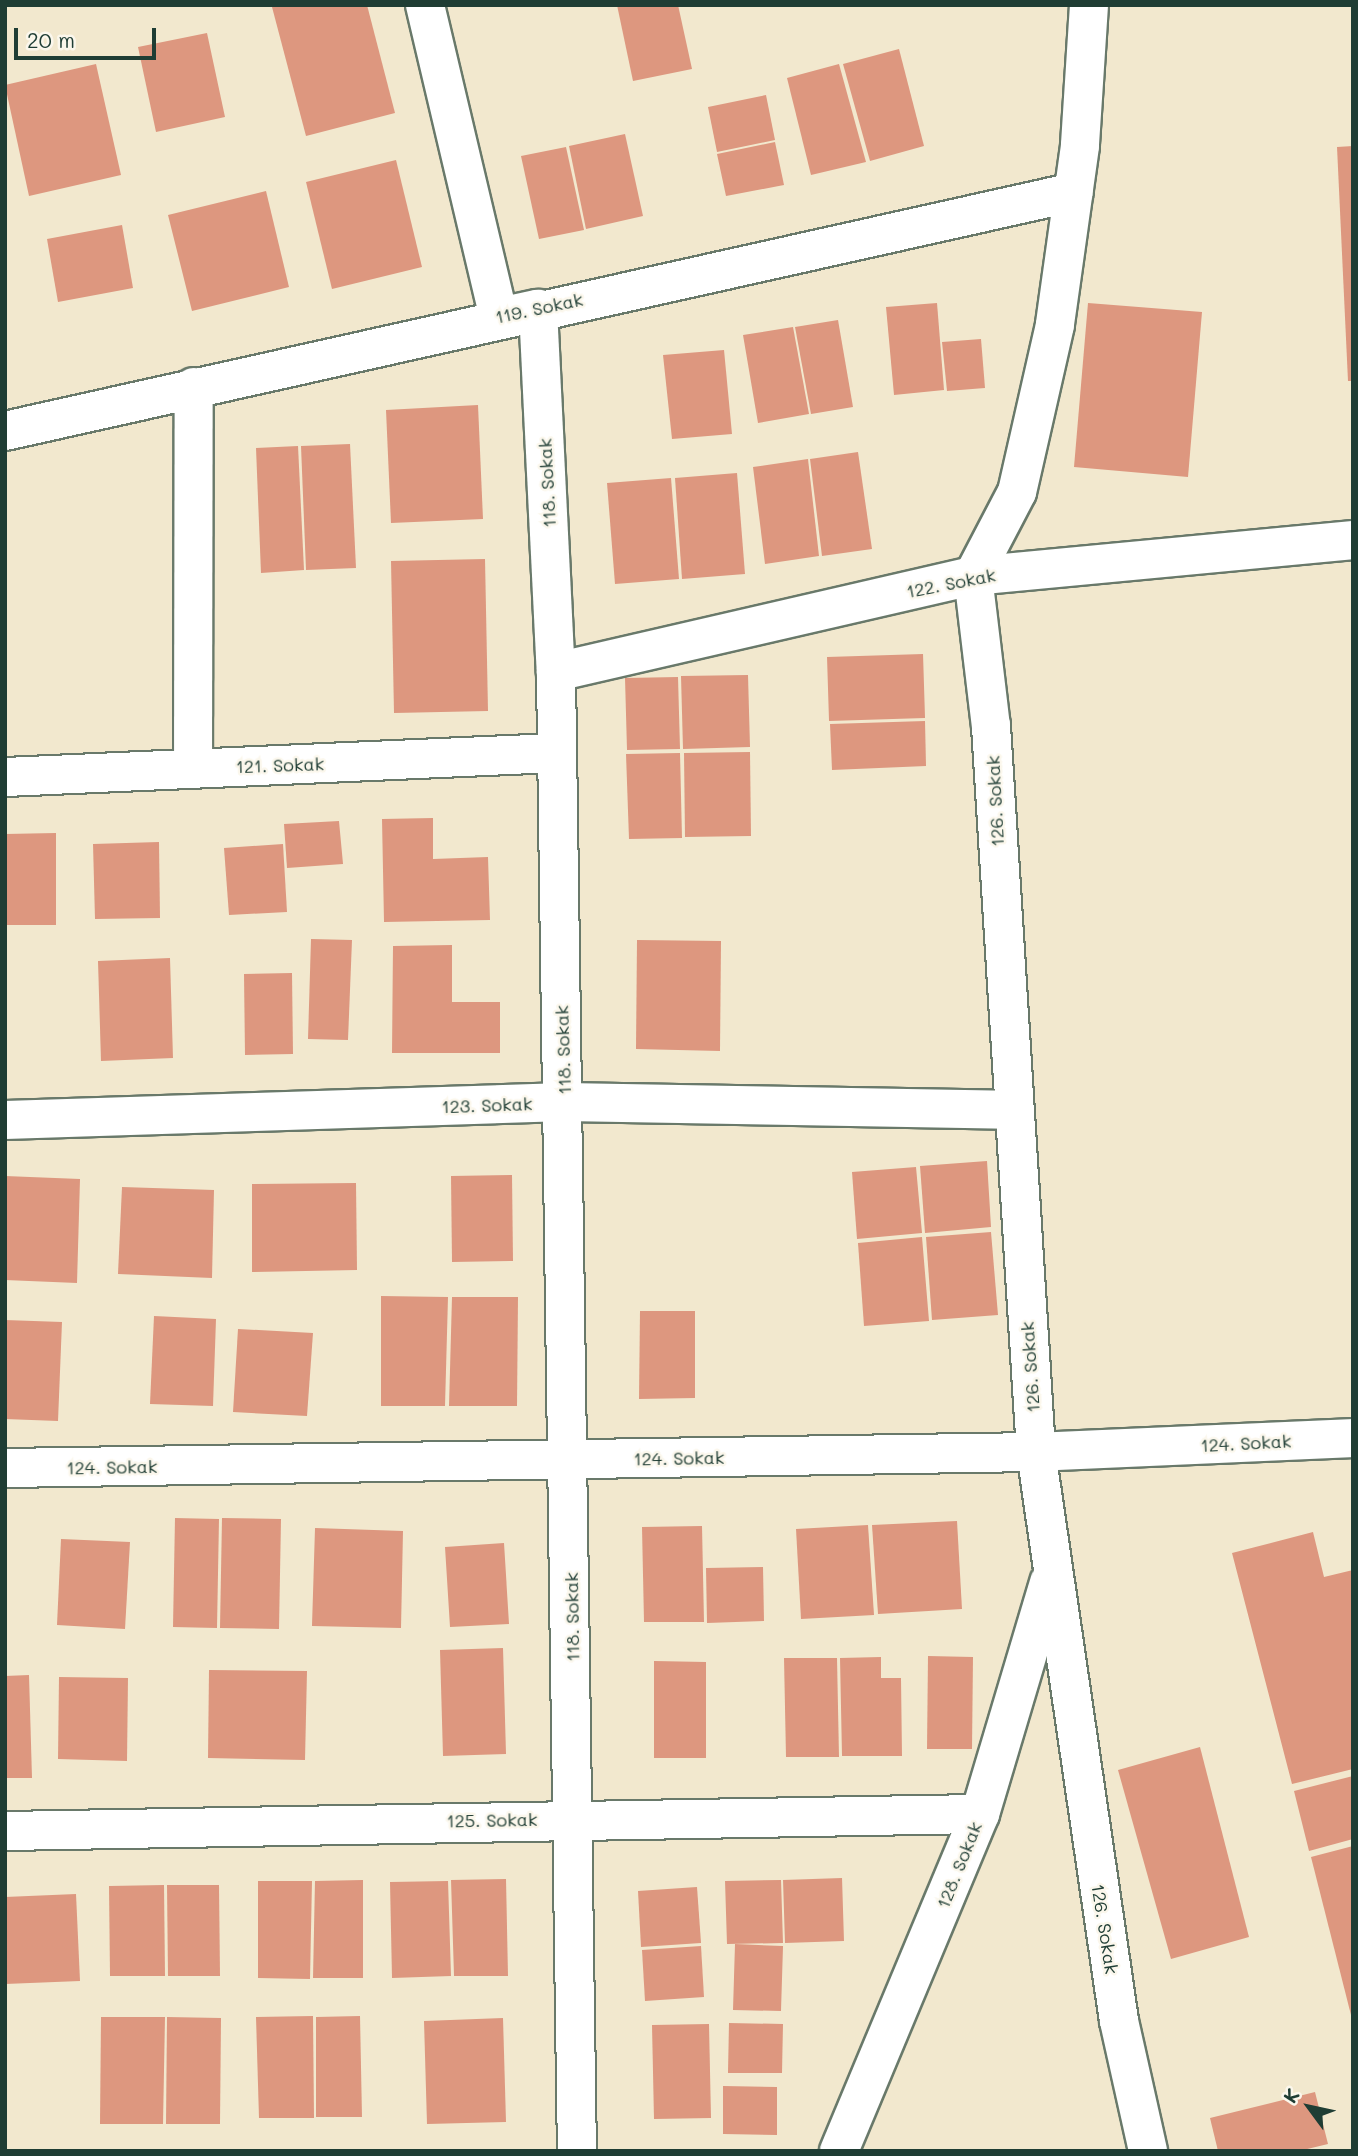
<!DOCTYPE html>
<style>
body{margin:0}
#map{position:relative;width:1358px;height:2156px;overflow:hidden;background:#f2e8ce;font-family:Mali,sans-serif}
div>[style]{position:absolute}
.building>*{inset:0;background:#dd977f}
.roads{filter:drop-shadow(2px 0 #69796a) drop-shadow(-2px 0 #69796a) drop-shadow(0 2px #69796a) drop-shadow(0 -2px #69796a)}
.street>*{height:38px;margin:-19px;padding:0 19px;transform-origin:19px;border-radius:19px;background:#fff}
span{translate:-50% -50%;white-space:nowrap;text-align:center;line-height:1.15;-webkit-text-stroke:5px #fbf7ec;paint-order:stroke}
.street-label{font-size:18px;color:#1f3d34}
.frame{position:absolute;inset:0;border:7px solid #1f3d34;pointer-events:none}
.north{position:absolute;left:1274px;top:2072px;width:70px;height:70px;-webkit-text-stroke:5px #fbf7ec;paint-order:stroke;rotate:303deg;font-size:19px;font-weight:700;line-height:28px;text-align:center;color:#1f3d34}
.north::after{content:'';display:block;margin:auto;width:24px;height:32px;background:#1f3d34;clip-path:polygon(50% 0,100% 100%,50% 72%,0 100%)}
.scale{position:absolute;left:14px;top:28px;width:142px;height:32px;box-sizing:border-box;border:4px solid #1f3d34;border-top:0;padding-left:9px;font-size:21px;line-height:24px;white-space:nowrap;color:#1f3d34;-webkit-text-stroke:5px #fbf7ec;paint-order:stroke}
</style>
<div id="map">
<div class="building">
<i style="clip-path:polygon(367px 5px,395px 113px,306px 136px,272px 7px)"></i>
<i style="clip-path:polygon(617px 5px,678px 5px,692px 69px,633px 81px)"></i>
<i style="clip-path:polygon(207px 33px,225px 117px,156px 132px,138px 47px)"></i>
<i style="clip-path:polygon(899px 49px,924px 146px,870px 161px,843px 64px)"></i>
<i style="clip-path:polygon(96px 64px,121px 175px,29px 196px,5px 85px)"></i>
<i style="clip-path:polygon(839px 64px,866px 162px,811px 175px,787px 78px)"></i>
<i style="clip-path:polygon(766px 95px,775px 140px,717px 152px,708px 107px)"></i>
<i style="clip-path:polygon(625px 134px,643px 216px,586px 229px,569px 146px)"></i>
<i style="clip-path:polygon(775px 142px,784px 185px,726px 196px,717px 154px)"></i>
<i style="clip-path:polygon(1353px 146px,1353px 381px,1348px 381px,1337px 147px)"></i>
<i style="clip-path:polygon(566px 147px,584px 230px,539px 239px,521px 156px)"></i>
<i style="clip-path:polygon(396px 160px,422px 267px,332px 289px,306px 182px)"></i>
<i style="clip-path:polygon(266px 191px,289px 287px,192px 311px,168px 215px)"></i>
<i style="clip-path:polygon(122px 225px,133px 288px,58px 302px,47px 239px)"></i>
<i style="clip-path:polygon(937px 303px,944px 390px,894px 395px,886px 307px)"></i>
<i style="clip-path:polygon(1088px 303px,1202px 312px,1188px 477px,1074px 467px)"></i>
<i style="clip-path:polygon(838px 320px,853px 407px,811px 414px,795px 327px)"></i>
<i style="clip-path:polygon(793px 327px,809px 414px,758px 423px,743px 335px)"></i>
<i style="clip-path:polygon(981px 339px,985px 388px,947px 391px,942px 342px)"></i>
<i style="clip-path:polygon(724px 350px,732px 434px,672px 439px,663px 355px)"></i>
<i style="clip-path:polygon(478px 405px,483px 519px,391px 523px,386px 410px)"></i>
<i style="clip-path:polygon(350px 444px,356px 568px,306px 570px,301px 446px)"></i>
<i style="clip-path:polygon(298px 446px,304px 570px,261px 573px,256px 448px)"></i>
<i style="clip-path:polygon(858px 452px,872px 549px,822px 556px,810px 459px)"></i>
<i style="clip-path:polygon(808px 459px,819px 556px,765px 564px,753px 467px)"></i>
<i style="clip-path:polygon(737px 473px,745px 574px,682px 579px,675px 478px)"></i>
<i style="clip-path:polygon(671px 478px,679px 579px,615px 584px,607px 483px)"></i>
<i style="clip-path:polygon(485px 559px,488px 711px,394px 713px,391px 561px)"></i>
<i style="clip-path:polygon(923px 654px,925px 718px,829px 721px,827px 657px)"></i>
<i style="clip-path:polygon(748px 675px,750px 747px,683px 749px,681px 676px)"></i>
<i style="clip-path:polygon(678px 677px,680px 749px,627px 750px,625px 678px)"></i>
<i style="clip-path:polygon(925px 721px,926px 766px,832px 770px,830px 724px)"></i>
<i style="clip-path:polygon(750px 752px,751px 836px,685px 837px,684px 753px)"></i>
<i style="clip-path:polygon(680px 753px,682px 838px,629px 839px,626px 754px)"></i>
<i style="clip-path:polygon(433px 818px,433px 859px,488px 857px,490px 920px,384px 922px,382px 819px)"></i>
<i style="clip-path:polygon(339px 821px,343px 864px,287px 868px,284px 824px)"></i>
<i style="clip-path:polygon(56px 833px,56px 925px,5px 925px,5px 834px)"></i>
<i style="clip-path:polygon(159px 842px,160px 918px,95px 919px,93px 844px)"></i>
<i style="clip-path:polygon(283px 844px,287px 912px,229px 915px,224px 848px)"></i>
<i style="clip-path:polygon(311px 939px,352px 940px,348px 1040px,308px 1039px)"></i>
<i style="clip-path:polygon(637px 940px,721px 941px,720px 1051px,636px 1049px)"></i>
<i style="clip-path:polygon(452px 945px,452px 1002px,500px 1002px,500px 1053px,392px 1053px,393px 946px)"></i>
<i style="clip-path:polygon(170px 958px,173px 1058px,101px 1061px,98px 961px)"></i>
<i style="clip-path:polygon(292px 973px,293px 1054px,245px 1055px,244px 974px)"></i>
<i style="clip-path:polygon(987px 1161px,991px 1227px,925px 1233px,920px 1166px)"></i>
<i style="clip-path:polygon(916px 1167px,922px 1233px,857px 1239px,852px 1172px)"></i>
<i style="clip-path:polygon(512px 1175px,513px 1261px,452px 1262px,451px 1176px)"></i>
<i style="clip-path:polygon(5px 1176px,80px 1179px,77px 1283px,5px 1280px)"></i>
<i style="clip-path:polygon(356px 1183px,357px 1270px,252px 1272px,252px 1184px)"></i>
<i style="clip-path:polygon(122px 1187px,214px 1190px,212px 1278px,118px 1274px)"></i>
<i style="clip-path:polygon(991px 1232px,998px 1315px,932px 1320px,926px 1237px)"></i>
<i style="clip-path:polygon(922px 1237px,929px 1321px,864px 1326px,858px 1243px)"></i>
<i style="clip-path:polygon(381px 1296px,448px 1297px,445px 1406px,381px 1406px)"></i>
<i style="clip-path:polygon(452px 1297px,518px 1297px,517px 1406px,449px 1406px)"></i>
<i style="clip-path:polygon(640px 1311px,695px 1311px,695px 1398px,639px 1399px)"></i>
<i style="clip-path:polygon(154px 1316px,216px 1319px,213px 1406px,150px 1404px)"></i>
<i style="clip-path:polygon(5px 1320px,62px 1322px,58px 1421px,5px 1419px)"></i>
<i style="clip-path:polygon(238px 1329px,313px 1333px,307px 1416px,233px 1412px)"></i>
<i style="clip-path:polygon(175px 1518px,219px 1519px,217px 1628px,173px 1627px)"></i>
<i style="clip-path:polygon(222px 1518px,281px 1519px,279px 1629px,220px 1628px)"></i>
<i style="clip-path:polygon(957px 1521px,962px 1609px,878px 1614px,872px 1525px)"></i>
<i style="clip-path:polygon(868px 1525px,874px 1615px,801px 1619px,796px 1529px)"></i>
<i style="clip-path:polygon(702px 1526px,704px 1622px,644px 1622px,642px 1527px)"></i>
<i style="clip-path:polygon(315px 1528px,403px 1531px,401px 1628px,312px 1626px)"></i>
<i style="clip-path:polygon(1313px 1532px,1324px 1577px,1353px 1570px,1353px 1769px,1292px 1784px,1232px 1553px)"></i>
<i style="clip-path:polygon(61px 1539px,130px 1542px,125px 1629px,57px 1625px)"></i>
<i style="clip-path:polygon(504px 1543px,509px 1624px,450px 1627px,445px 1547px)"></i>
<i style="clip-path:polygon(763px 1567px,764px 1621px,707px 1623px,706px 1568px)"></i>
<i style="clip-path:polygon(503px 1648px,506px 1754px,443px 1756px,440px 1650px)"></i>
<i style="clip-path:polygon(928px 1656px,973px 1657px,972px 1749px,927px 1749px)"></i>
<i style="clip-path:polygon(881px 1657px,881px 1678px,901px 1678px,902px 1756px,842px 1756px,840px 1658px)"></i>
<i style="clip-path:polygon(784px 1658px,837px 1658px,839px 1757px,786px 1757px)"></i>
<i style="clip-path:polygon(654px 1661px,706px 1662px,706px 1758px,654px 1758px)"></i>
<i style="clip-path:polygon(209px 1670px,307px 1671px,305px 1760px,208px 1758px)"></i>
<i style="clip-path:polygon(29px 1675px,32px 1778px,5px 1778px,5px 1676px)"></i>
<i style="clip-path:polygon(59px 1677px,128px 1678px,127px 1761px,58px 1759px)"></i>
<i style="clip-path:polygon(1200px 1747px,1249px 1937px,1171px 1959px,1118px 1770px)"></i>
<i style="clip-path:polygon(1353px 1776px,1353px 1839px,1309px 1851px,1294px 1791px)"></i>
<i style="clip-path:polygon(1353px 1846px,1353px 2019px,1352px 2019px,1311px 1857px)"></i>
<i style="clip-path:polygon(842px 1878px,844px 1941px,785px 1943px,783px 1880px)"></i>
<i style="clip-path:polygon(506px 1879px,508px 1976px,454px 1976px,451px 1880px)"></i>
<i style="clip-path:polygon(363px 1880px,363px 1978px,313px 1978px,315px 1881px)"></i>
<i style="clip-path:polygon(781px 1880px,783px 1943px,727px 1944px,725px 1881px)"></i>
<i style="clip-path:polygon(258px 1881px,312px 1881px,310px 1979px,258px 1978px)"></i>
<i style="clip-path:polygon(448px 1881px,451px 1976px,392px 1978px,390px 1882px)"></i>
<i style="clip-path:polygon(164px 1885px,165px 1976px,110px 1976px,109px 1886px)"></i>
<i style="clip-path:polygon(167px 1885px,219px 1885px,220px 1976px,168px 1976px)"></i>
<i style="clip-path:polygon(697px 1887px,701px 1943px,641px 1947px,638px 1891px)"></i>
<i style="clip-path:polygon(76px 1894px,80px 1981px,5px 1984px,5px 1897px)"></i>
<i style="clip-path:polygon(735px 1944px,783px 1946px,781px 2011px,733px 2010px)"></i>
<i style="clip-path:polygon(701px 1946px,704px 1997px,645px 2001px,642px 1950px)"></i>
<i style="clip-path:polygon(313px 2016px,314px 2118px,259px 2118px,256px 2017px)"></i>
<i style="clip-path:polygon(360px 2016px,362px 2117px,316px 2117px,316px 2017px)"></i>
<i style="clip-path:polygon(101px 2017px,165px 2017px,163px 2124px,100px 2124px)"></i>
<i style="clip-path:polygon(167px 2017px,221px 2018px,220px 2124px,166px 2124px)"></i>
<i style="clip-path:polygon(503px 2018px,506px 2122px,427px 2124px,424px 2021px)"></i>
<i style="clip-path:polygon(729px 2023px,783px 2024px,782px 2073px,728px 2073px)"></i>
<i style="clip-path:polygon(709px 2024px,711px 2118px,654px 2119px,652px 2025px)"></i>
<i style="clip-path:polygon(723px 2086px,777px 2087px,777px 2135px,723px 2134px)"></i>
<i style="clip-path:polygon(1315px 2092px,1328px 2144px,1299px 2151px,1218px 2151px,1210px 2118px)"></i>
</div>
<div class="roads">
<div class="street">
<i style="left:425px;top:5px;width:321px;rotate:76.7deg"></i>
<i style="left:499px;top:317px;width:40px;rotate:-12deg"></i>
<i style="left:538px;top:309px;width:363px;rotate:87.2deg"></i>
<i style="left:556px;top:672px;width:1479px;rotate:89.19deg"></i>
<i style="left:1089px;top:5px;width:141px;rotate:93.7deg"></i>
<i style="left:1080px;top:146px;width:181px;rotate:98deg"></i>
<i style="left:1055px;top:325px;width:171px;rotate:102.8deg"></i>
<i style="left:1017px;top:492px;width:95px;rotate:117.6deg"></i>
<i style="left:973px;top:576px;width:151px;rotate:83.2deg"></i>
<i style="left:991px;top:726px;width:727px;rotate:86.45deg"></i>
<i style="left:1036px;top:1452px;width:575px;rotate:81.7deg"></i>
<i style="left:1119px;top:2021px;width:133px;rotate:77.4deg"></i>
<i style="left:5px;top:431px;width:1095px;rotate:-12.6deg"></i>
<i style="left:556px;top:672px;width:428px;rotate:-13deg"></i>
<i style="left:973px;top:576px;width:382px;rotate:-5.4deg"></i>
<i style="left:193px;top:769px;width:382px;rotate:-89.9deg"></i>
<i style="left:5px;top:777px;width:551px;rotate:-2.5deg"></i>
<i style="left:5px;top:1120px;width:560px;rotate:-1.84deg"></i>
<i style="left:565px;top:1102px;width:447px;rotate:1deg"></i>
<i style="left:5px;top:1468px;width:1031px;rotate:-0.89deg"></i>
<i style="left:1036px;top:1452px;width:317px;rotate:-2.5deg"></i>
<i style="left:5px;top:1831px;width:975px;rotate:-1deg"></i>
<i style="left:839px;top:2151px;width:365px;rotate:-67.3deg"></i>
<i style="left:980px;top:1814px;width:242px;rotate:-73.4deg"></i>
</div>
</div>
<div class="street-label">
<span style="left:539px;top:308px;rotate:-12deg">119. Sokak</span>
<span style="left:547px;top:483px;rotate:-93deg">118. Sokak</span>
<span style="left:951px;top:583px;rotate:-11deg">122. Sokak</span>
<span style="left:280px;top:765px;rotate:-2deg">121. Sokak</span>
<span style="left:995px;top:801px;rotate:-93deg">126. Sokak</span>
<span style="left:563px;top:1050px;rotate:-92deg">118. Sokak</span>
<span style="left:487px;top:1105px;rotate:-2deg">123. Sokak</span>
<span style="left:1030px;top:1367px;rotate:-94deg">126. Sokak</span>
<span style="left:1246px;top:1443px;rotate:-3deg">124. Sokak</span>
<span style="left:679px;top:1458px;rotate:-1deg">124. Sokak</span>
<span style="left:112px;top:1467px;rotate:-1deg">124. Sokak</span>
<span style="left:572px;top:1617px;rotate:-91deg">118. Sokak</span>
<span style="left:492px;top:1820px;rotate:-1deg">125. Sokak</span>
<span style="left:959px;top:1865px;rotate:-68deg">128. Sokak</span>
<span style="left:1105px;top:1929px;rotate:81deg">126. Sokak</span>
</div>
<div class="frame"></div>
<div class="north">K</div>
<div class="scale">20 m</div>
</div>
